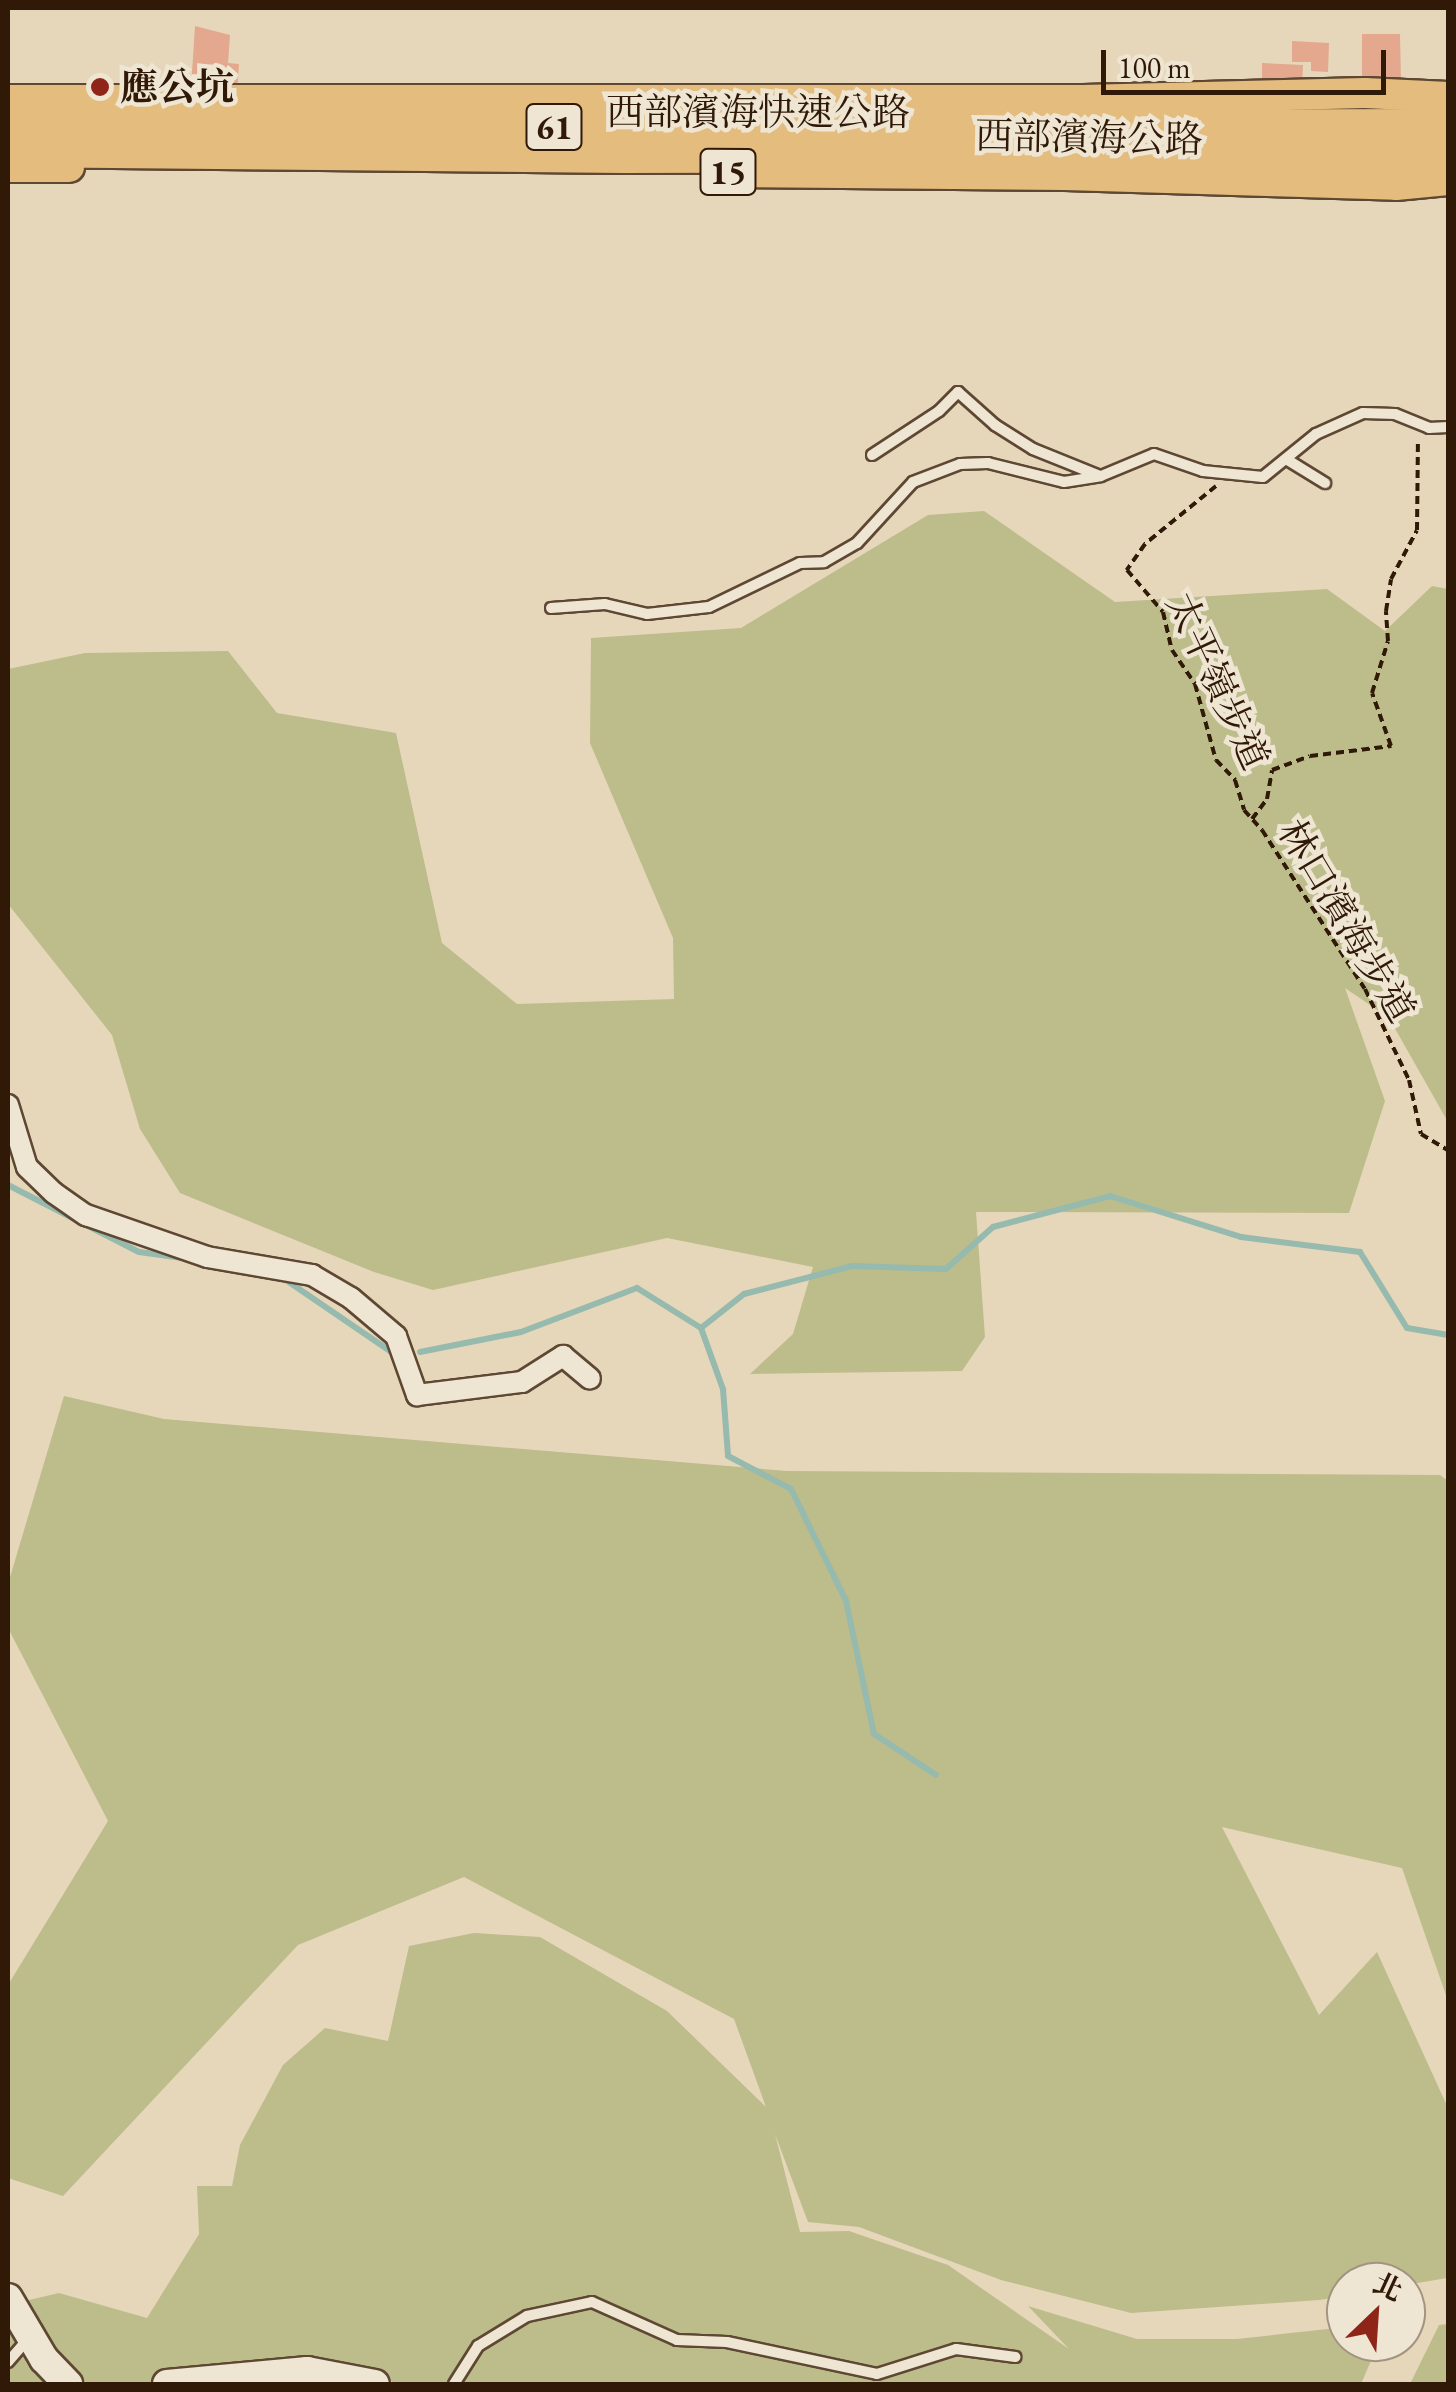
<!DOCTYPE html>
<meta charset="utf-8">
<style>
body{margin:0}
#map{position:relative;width:1456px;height:2392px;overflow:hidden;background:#e6d7bb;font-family:"EB Garamond","Noto Serif TC",serif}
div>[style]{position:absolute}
.green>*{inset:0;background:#bdbc8b}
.stream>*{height:6px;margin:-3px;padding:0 3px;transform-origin:3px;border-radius:3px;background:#96baae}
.building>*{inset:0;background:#e3a88d}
.path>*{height:4px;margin-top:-2px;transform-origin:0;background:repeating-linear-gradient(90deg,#301906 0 8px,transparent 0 13px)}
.roads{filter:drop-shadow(2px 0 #5e4833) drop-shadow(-2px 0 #5e4833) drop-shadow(0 2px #5e4833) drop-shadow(0 -2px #5e4833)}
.lane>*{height:10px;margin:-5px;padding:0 5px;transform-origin:5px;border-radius:5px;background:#efe5d3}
.street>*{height:20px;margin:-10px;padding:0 10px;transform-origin:10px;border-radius:10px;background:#efe5d3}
.secondary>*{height:28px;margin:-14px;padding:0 14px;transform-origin:14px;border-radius:14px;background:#efe5d3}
.primary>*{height:30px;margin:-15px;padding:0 15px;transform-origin:15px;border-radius:15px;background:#e3bc7e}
.highway>*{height:35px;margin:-17.5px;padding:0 17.5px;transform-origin:17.5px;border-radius:17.5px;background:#e3bc7e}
.dots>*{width:28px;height:28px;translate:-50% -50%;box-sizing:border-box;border:5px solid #efe5d3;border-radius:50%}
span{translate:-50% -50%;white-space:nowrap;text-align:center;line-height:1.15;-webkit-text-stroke:9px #efe5d3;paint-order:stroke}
.shield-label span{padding:2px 8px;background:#efe5d3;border:2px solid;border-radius:8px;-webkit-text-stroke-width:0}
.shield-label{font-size:35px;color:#301906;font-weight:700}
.poi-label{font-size:38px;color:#301906;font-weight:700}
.left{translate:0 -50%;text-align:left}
.street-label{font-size:38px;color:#301906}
.frame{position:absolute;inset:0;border:10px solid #301906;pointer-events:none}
.north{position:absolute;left:1326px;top:2262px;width:100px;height:100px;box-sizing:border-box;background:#efe5d3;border:2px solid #a39381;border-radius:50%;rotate:25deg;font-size:28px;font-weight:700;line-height:40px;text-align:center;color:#301906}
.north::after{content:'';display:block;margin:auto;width:35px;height:45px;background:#8f2418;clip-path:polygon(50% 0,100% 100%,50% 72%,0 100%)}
.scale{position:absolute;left:1101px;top:50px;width:285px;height:45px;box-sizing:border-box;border:5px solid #301906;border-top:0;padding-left:12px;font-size:30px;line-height:35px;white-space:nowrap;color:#301906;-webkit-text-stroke:8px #efe5d3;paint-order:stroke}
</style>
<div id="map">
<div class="green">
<i style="clip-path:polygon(984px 511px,1115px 602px,1327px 589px,1385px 631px,1432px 586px,1448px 589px,1448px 1122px,1389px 1018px,1345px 988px,1385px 1101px,1349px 1213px,976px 1212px,985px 1337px,962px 1371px,750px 1374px,793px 1334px,813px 1267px,667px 1238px,433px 1290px,374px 1272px,180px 1193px,140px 1129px,112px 1035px,8px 904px,8px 669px,85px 653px,228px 651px,277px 713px,396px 733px,442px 943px,517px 1004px,674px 999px,673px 938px,590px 743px,591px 638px,741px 628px,928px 515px)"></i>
<i style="clip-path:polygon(64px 1396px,164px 1419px,787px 1471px,1440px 1475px,1448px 1481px,1448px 2001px,1402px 1868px,1222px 1827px,1319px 2015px,1377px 1952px,1448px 2108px,1447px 2278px,1406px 2285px,1346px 2282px,1346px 2296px,1319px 2300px,1131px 2313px,1001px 2280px,859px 2227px,808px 2222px,775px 2134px,800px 2232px,849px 2231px,948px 2265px,1069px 2349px,1028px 2306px,1137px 2339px,1237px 2339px,1346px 2327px,1346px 2342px,1379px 2342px,1361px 2384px,397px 2384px,378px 2375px,230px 2372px,140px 2384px,90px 2384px,73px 2375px,51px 2350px,25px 2301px,59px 2293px,147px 2318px,199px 2234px,197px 2186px,232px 2186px,240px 2145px,283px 2065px,325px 2028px,388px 2041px,409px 1946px,474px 1933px,540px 1937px,667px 2011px,766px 2107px,734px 2019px,464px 1877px,298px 1945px,63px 2196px,8px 2178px,8px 1985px,108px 1821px,8px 1628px,8px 1584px)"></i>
<i style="clip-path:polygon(8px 2311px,53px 2384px,8px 2384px)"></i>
<i style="clip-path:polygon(1448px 2324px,1448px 2384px,1410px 2384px,1439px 2325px)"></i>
</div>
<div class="stream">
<i style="left:8px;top:1185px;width:147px;rotate:27.1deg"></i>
<i style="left:139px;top:1252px;width:44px;rotate:7.8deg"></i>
<i style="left:283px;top:1278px;width:137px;rotate:34.3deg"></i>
<i style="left:701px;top:1328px;width:65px;rotate:70.2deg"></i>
<i style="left:723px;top:1389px;width:67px;rotate:85.7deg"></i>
<i style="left:728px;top:1456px;width:71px;rotate:27.6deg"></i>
<i style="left:791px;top:1489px;width:125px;rotate:63.8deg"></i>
<i style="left:846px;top:1601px;width:136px;rotate:78.1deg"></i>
<i style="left:874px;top:1734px;width:74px;rotate:33.5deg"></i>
<i style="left:420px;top:1352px;width:103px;rotate:-11.2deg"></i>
<i style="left:521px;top:1332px;width:124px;rotate:-20.8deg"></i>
<i style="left:637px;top:1288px;width:75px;rotate:32deg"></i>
<i style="left:701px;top:1328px;width:55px;rotate:-38.3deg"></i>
<i style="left:744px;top:1294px;width:112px;rotate:-14.5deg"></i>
<i style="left:852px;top:1266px;width:94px;rotate:1.8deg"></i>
<i style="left:946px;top:1269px;width:63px;rotate:-41.8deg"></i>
<i style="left:993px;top:1227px;width:121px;rotate:-14.8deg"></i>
<i style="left:1110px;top:1196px;width:137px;rotate:17.4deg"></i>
<i style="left:1241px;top:1237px;width:120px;rotate:7.2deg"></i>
<i style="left:1360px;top:1252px;width:89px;rotate:58.3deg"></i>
<i style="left:1407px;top:1328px;width:42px;rotate:9.7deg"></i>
</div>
<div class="building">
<i style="clip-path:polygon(195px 26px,230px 35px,228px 63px,239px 64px,237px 92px,191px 88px)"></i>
<i style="clip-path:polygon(1362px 34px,1400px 34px,1401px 82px,1362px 83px)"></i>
<i style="clip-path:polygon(1292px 41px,1329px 43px,1328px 72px,1311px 71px,1311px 62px,1292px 62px)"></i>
<i style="clip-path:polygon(1262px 63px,1303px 65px,1302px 85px,1262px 84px)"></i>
</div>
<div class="path">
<i style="left:1216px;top:486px;width:92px;rotate:140.8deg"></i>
<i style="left:1145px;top:544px;width:32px;rotate:125deg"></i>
<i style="left:1127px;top:570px;width:55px;rotate:49.4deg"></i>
<i style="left:1163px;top:612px;width:39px;rotate:77deg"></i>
<i style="left:1172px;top:650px;width:41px;rotate:55.9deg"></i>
<i style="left:1195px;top:684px;width:79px;rotate:74.6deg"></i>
<i style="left:1216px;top:760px;width:28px;rotate:46deg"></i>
<i style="left:1235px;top:780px;width:31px;rotate:73deg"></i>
<i style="left:1244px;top:810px;width:27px;rotate:48deg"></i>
<i style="left:1262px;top:830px;width:189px;rotate:57.1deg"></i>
<i style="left:1365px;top:989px;width:101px;rotate:64.2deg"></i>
<i style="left:1409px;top:1080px;width:55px;rotate:77.5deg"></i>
<i style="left:1421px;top:1134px;width:31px;rotate:31deg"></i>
<i style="left:1252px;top:819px;width:25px;rotate:-53deg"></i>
<i style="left:1267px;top:799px;width:29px;rotate:-80deg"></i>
<i style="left:1272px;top:770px;width:40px;rotate:-20.2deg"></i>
<i style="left:1310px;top:756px;width:82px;rotate:-7deg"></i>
<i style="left:1391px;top:746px;width:56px;rotate:-109.7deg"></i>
<i style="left:1372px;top:693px;width:54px;rotate:-72.9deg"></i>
<i style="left:1388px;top:641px;width:30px;rotate:-94deg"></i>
<i style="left:1386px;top:611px;width:32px;rotate:-81deg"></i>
<i style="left:1391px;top:579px;width:55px;rotate:-62deg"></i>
<i style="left:1417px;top:530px;width:90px;rotate:-89.4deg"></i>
</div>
<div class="roads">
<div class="lane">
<i style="left:872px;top:455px;width:80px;rotate:-33.3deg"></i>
<i style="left:939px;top:411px;width:27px;rotate:-45deg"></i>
<i style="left:958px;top:392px;width:50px;rotate:41.7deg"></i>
<i style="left:995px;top:425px;width:45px;rotate:32.3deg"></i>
<i style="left:1033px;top:449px;width:72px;rotate:21.9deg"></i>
<i style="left:1286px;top:459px;width:46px;rotate:31.6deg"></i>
<i style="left:551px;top:608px;width:54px;rotate:-4.2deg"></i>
<i style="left:605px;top:604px;width:43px;rotate:13.4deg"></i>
<i style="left:647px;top:614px;width:62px;rotate:-6.4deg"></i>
<i style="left:709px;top:607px;width:101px;rotate:-25.8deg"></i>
<i style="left:800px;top:563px;width:24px;rotate:-2deg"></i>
<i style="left:824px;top:562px;width:38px;rotate:-30deg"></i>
<i style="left:857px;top:543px;width:83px;rotate:-47.4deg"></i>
<i style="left:913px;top:482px;width:50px;rotate:-21deg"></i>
<i style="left:960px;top:464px;width:28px;rotate:-2deg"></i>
<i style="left:988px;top:463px;width:78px;rotate:14deg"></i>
<i style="left:1064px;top:482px;width:37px;rotate:-9deg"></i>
<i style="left:1101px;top:476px;width:57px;rotate:-22.5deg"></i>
<i style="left:1154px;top:454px;width:52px;rotate:19.1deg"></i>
<i style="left:1203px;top:471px;width:60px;rotate:5.7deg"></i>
<i style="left:1263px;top:477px;width:68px;rotate:-39.1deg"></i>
<i style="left:1316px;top:434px;width:51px;rotate:-24.1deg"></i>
<i style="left:1363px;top:413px;width:32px;rotate:2deg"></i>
<i style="left:1395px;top:414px;width:37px;rotate:22deg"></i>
<i style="left:1429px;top:428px;width:19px;rotate:-3deg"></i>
<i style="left:8px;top:2362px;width:33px;rotate:-49deg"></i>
<i style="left:454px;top:2384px;width:45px;rotate:-57.7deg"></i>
<i style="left:478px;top:2346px;width:57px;rotate:-31.5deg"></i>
<i style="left:527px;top:2316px;width:66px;rotate:-12.2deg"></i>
<i style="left:592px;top:2302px;width:93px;rotate:24.1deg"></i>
<i style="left:677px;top:2340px;width:50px;rotate:2.3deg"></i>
<i style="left:727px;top:2342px;width:153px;rotate:12deg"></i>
<i style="left:877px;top:2374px;width:83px;rotate:-17.6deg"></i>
<i style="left:956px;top:2349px;width:60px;rotate:7.7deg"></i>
</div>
<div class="street">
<i style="left:8px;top:1105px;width:65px;rotate:73deg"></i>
<i style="left:27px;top:1167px;width:37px;rotate:44deg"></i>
<i style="left:54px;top:1193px;width:39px;rotate:35deg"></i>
<i style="left:86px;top:1215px;width:128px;rotate:19.1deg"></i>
<i style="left:207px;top:1257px;width:107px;rotate:9.7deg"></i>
<i style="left:312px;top:1275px;width:45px;rotate:30.5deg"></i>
<i style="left:351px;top:1298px;width:59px;rotate:40.2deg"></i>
<i style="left:396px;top:1336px;width:63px;rotate:70.4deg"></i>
<i style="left:417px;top:1395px;width:106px;rotate:-7.1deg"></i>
<i style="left:522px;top:1382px;width:49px;rotate:-32.4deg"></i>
<i style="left:563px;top:1356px;width:35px;rotate:40deg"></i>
</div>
<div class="secondary">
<i style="left:8px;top:2298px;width:71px;rotate:59.5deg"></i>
<i style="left:44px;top:2359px;width:35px;rotate:46deg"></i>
<i style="left:167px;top:2384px;width:141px;rotate:-5.3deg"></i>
<i style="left:307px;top:2371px;width:69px;rotate:10.8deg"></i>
</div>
<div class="primary">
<i style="left:8px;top:100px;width:1075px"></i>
<i style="left:1083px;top:100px;width:282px;rotate:-1.4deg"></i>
<i style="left:1365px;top:93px;width:83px;rotate:2.8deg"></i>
<i style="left:8px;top:167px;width:61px"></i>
<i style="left:730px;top:172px;width:335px;rotate:0.5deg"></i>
<i style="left:1065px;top:175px;width:331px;rotate:1.7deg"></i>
<i style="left:1396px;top:185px;width:52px;rotate:-5.5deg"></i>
</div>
<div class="highway">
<i style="left:8px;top:122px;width:636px;rotate:0.54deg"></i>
<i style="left:644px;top:128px;width:804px;rotate:-0.14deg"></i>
<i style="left:8px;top:149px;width:615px;rotate:0.56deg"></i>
<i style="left:623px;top:155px;width:825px;rotate:-0.14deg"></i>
</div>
</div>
<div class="dots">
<i style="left:100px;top:87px;background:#8f2418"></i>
</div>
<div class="shield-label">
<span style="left:554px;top:127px">61</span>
<span style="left:728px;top:172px">15</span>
</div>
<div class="poi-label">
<span class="left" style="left:120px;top:87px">應公坑</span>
</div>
<div class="street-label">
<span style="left:758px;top:112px">西部濱海快速公路</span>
<span style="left:1089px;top:137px;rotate:1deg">西部濱海公路</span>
<span style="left:1218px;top:681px;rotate:65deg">太平嶺步道</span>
<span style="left:1347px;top:921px;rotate:59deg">林口濱海步道</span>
</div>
<div class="frame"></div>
<div class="north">北</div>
<div class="scale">100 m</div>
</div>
